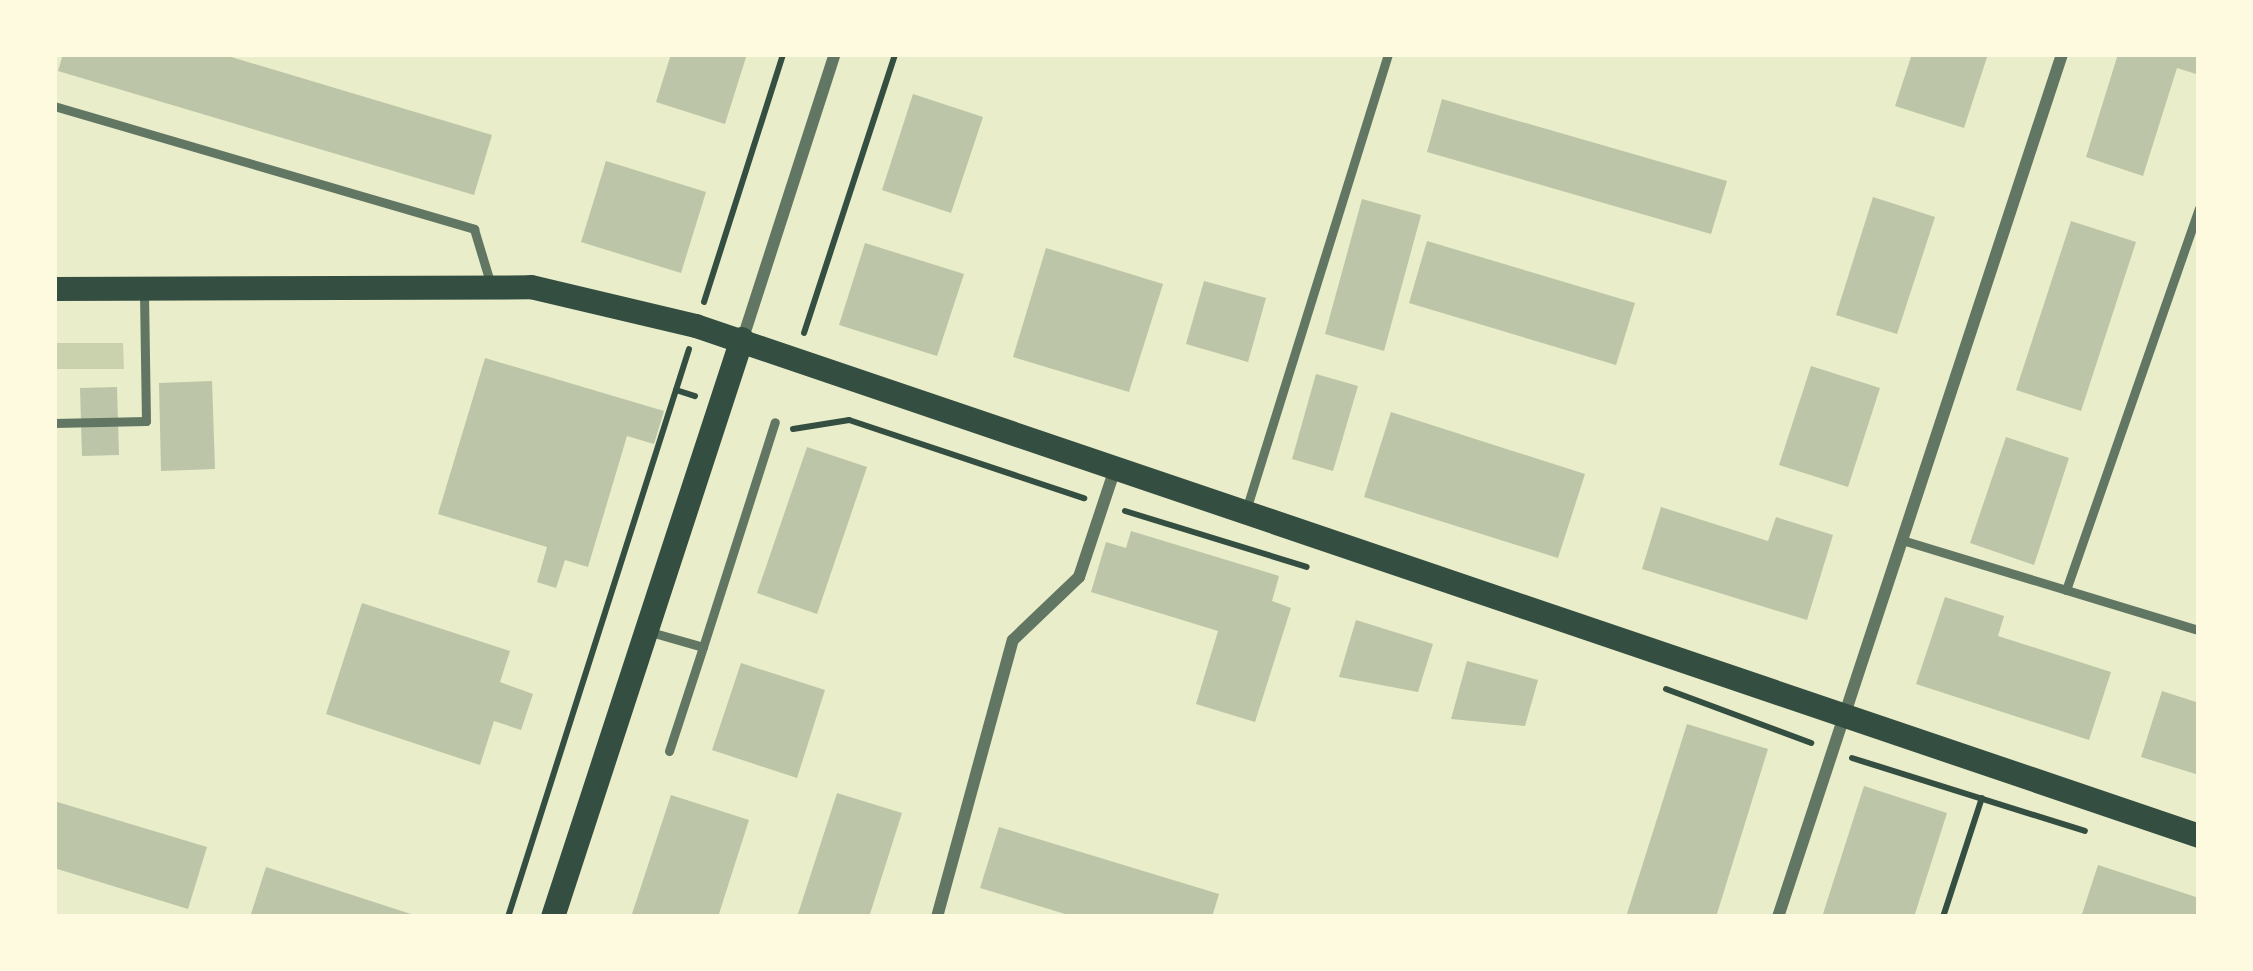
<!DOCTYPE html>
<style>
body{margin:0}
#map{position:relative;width:2253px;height:971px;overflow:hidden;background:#e9edc9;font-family:Barlow,sans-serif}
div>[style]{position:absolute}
.green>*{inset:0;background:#cad2ad}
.building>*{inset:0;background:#bcc5a7}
.path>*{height:6px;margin:-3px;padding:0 3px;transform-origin:3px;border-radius:3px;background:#344e41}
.service>*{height:9px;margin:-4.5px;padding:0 4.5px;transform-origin:4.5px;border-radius:4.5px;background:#617663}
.minor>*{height:12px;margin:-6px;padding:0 6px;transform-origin:6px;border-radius:6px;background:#617663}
.secondary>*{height:24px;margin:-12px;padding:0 12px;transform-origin:12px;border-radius:12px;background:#344e41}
span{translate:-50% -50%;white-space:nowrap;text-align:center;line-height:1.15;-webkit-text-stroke:10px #fefae0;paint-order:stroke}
.frame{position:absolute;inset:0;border:57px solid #fefae0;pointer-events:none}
</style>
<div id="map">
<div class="green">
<i style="clip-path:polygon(54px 343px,123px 343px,124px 369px,54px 369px)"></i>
</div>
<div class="building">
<i style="clip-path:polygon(63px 54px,221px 54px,492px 135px,474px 195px,58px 71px)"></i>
<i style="clip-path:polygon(671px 54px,747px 54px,725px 124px,656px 102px)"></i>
<i style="clip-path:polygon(1912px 54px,1988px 54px,1964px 128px,1895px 106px)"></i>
<i style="clip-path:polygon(2118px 54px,2199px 54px,2199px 75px,2177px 68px,2143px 176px,2086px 157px)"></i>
<i style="clip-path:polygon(913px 94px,983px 117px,951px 213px,882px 190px)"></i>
<i style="clip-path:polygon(1442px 99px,1727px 181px,1711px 234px,1427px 152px)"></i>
<i style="clip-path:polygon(606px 161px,706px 192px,681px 273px,581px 242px)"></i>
<i style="clip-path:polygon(1873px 197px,1935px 217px,1897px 334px,1836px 315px)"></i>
<i style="clip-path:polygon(1362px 199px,1421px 215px,1384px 351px,1325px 334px)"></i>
<i style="clip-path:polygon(2071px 221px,2136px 242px,2081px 411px,2016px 390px)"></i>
<i style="clip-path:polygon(1427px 241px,1635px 303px,1616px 365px,1409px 303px)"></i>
<i style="clip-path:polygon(865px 243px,964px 274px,937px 356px,839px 325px)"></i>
<i style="clip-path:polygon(1046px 248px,1163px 284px,1129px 392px,1013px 357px)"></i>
<i style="clip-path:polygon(1204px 281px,1266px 298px,1248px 362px,1186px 344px)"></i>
<i style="clip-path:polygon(485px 358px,664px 411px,654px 444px,627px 436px,588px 567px,565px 560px,556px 588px,537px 582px,547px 547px,438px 514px)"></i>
<i style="clip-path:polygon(1811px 366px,1880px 388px,1848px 487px,1779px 465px)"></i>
<i style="clip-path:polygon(1316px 374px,1358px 386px,1333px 471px,1292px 459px)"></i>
<i style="clip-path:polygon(212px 381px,215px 469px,161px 471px,159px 383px)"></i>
<i style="clip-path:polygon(117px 387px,119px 455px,82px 456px,80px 388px)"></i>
<i style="clip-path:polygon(1391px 412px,1585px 474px,1558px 558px,1364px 497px)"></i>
<i style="clip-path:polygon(2006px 437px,2069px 458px,2034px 565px,1970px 543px)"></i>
<i style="clip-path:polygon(807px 447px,867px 467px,817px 614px,757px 593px)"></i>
<i style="clip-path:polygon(1661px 507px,1768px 541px,1776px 517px,1833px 535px,1807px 620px,1642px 569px)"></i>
<i style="clip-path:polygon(1131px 531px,1279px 576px,1272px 601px,1291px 608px,1255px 722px,1196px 704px,1218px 631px,1091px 592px,1106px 542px,1126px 548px)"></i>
<i style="clip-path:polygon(1945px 597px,2004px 616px,1998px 636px,2111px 672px,2089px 740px,1916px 684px)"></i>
<i style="clip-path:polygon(362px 603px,510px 651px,500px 682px,533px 694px,521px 730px,494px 721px,480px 765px,326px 714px)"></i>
<i style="clip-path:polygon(1356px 620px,1433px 644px,1418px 692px,1339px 677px)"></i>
<i style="clip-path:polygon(1467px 661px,1538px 680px,1525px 726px,1451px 719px)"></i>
<i style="clip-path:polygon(741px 663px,825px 690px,797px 778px,712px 750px)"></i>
<i style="clip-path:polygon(2162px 691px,2199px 703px,2199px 775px,2141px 757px)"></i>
<i style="clip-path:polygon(1687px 724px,1768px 749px,1716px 917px,1626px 917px)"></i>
<i style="clip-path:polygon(1864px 786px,1947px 813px,1914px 917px,1822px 917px)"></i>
<i style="clip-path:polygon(837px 793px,902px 813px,869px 917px,797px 917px)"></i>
<i style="clip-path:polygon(671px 795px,749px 820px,718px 917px,631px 917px)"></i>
<i style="clip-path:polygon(54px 801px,207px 847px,188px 909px,54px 868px)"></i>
<i style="clip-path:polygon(999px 827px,1219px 894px,1212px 917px,1075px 917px,980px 888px)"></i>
<i style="clip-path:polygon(2098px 865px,2199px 898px,2199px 917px,2082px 914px)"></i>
<i style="clip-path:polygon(266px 867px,417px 916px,416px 917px,250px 917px)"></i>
</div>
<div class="path">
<i style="left:704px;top:302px;width:260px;rotate:-72.3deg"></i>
<i style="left:804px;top:333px;width:293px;rotate:-71.9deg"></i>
<i style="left:676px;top:390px;width:20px;rotate:18deg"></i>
<i style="left:793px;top:429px;width:57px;rotate:-9.1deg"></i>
<i style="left:849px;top:420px;width:248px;rotate:18.4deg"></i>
<i style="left:1125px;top:511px;width:190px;rotate:17.1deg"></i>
<i style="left:1666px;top:689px;width:155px;rotate:20.4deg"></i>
<i style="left:1852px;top:758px;width:244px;rotate:17.4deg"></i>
<i style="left:508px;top:917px;width:596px;rotate:-72.32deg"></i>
<i style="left:1943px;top:917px;width:125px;rotate:-71.9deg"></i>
</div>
<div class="service">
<i style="left:54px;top:106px;width:438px;rotate:16.3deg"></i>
<i style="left:474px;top:229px;width:55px;rotate:73.2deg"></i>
<i style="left:54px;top:423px;width:92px;rotate:-1.2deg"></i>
<i style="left:146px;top:421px;width:131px;rotate:-90.9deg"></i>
<i style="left:1246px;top:510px;width:478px;rotate:-72.7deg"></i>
<i style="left:1902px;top:540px;width:310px;rotate:16.9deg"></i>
<i style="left:2066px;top:590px;width:404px;rotate:-70.8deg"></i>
<i style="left:647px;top:631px;width:58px;rotate:15.9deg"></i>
<i style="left:703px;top:647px;width:236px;rotate:-72.3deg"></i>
<i style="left:669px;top:751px;width:109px;rotate:-71.9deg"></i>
</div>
<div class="minor">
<i style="left:743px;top:338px;width:299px;rotate:-72.1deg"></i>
<i style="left:937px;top:917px;width:287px;rotate:-74.7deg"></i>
<i style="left:1013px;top:640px;width:91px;rotate:-43.7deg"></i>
<i style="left:1079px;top:577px;width:117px;rotate:-71.6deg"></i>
<i style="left:1778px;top:917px;width:909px;rotate:-71.78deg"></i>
</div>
<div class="secondary">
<i style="left:54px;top:289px;width:477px;rotate:-0.2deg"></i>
<i style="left:531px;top:287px;width:170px;rotate:13.3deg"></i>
<i style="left:696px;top:326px;width:1587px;rotate:18.74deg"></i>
<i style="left:553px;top:917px;width:608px;rotate:-71.89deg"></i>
</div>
<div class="frame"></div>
</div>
